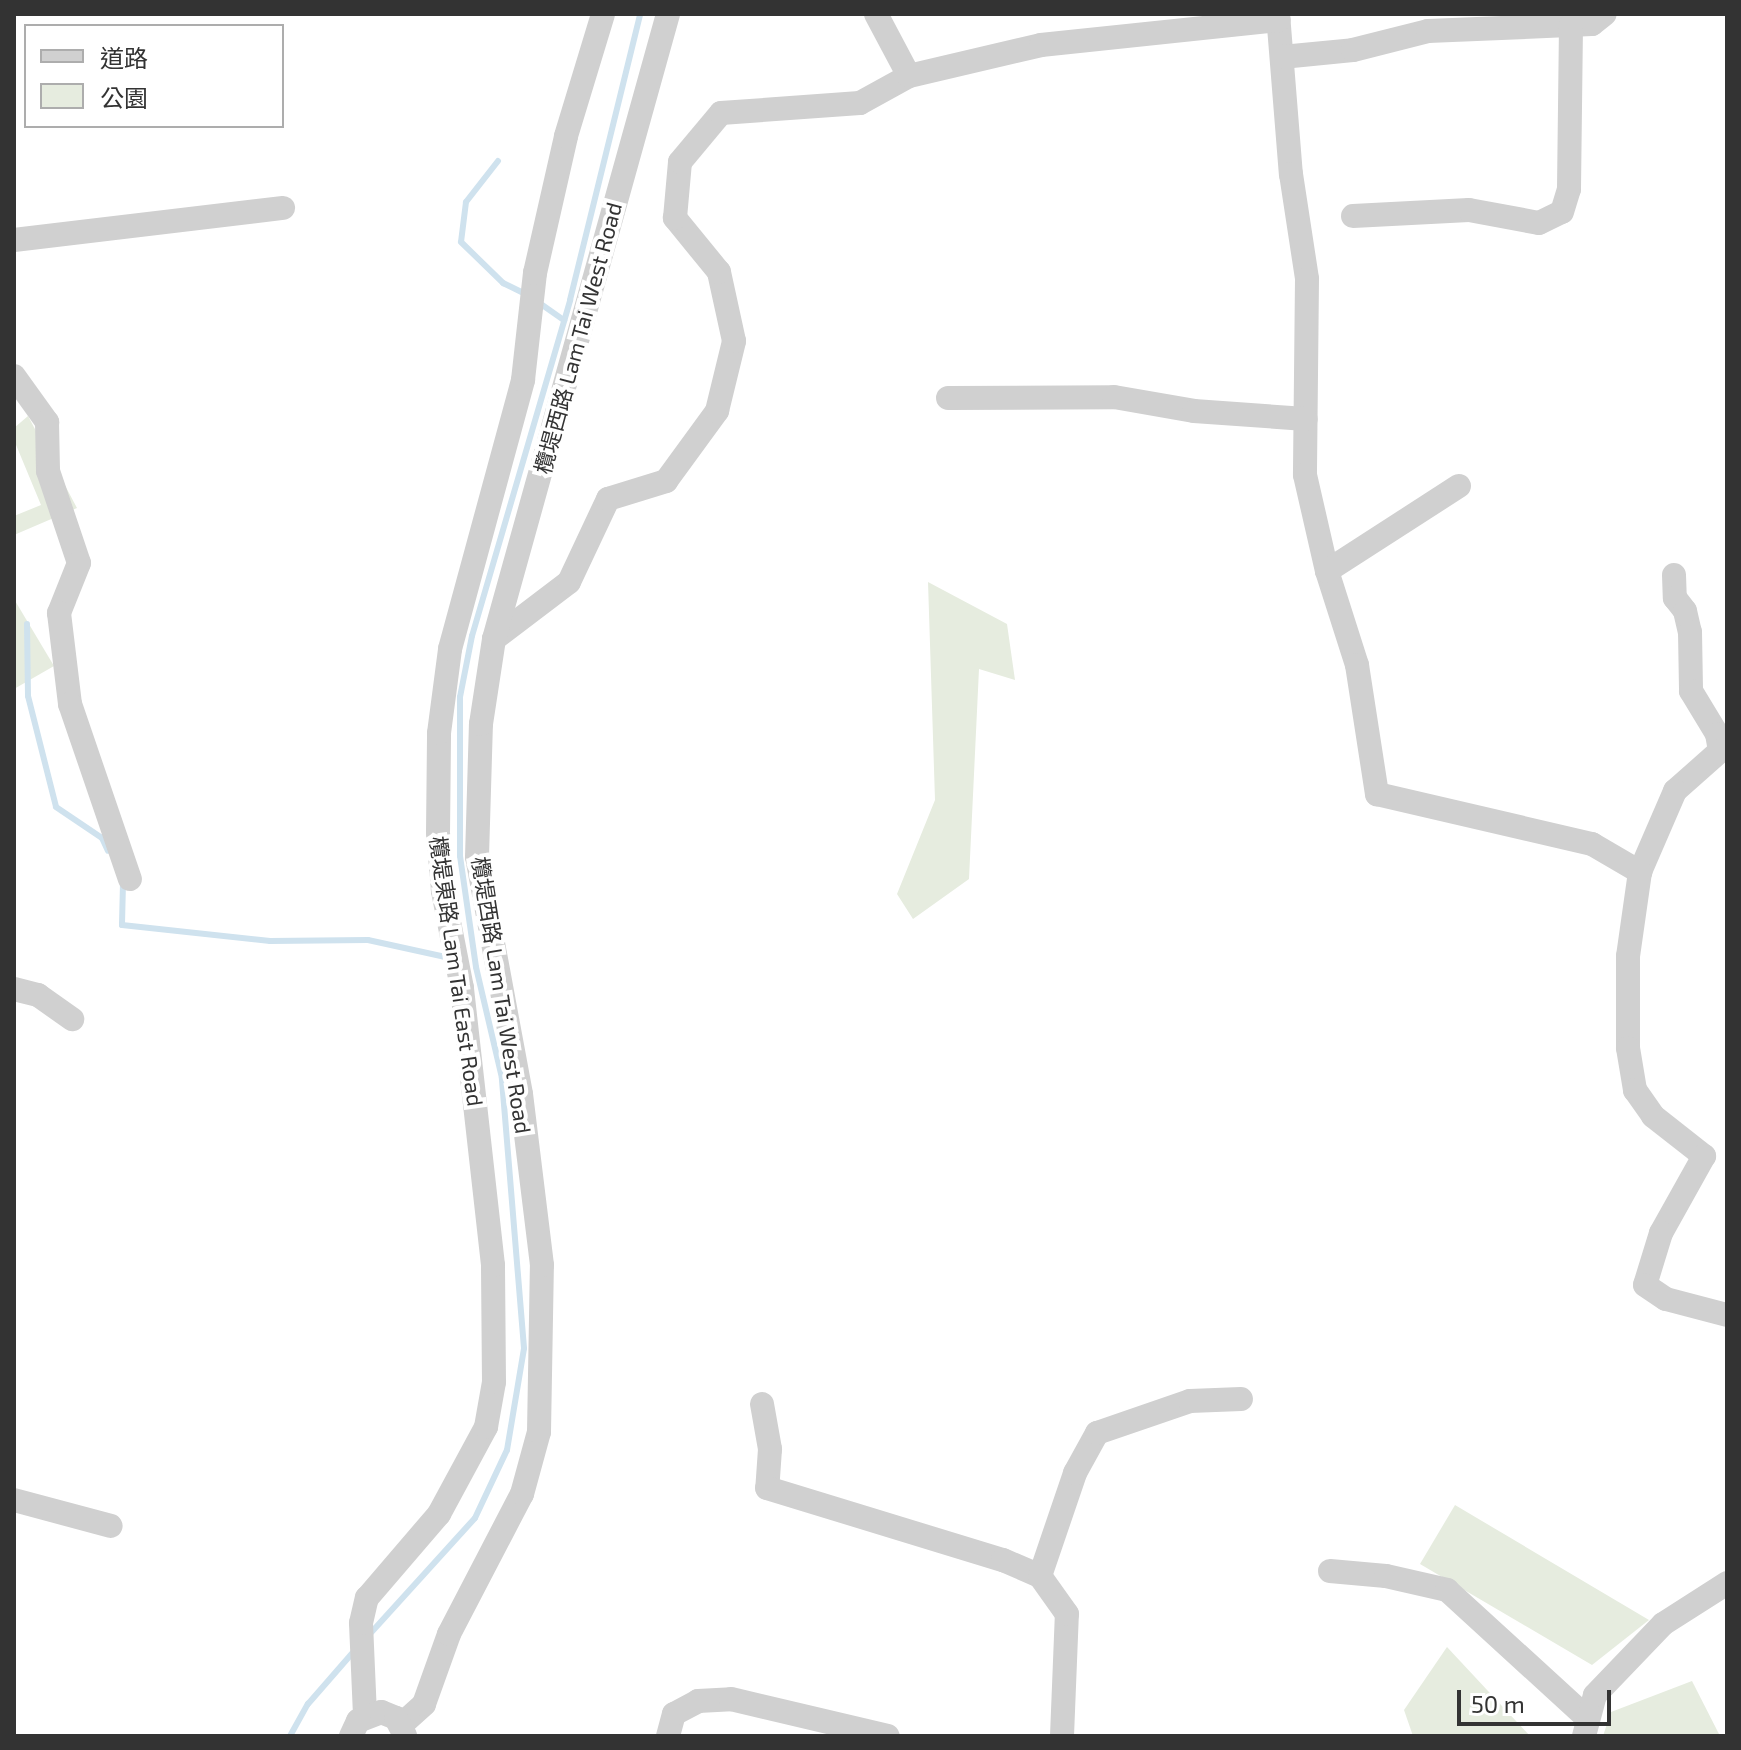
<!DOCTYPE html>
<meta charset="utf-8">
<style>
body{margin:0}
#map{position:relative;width:1741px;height:1750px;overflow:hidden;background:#fff;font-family:"Exo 2","Noto Sans TC",sans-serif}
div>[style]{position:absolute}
.green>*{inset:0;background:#e6ecdf}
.stream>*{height:6px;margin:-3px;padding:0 3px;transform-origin:3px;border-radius:3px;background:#cfe2ee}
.street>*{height:24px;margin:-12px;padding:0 12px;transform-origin:12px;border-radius:12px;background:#d0d0d0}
span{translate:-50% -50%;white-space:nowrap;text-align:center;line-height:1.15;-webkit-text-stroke:8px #fff;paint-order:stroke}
.street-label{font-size:22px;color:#333}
.frame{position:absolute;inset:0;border:16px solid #333;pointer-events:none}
.legend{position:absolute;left:24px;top:24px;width:260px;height:104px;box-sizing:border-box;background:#fff;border:2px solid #adadad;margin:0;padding:10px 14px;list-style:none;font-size:24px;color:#333}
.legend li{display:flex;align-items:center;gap:16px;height:40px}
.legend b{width:40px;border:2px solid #adadad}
.scale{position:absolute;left:1457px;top:1690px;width:154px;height:36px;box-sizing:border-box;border:4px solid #333;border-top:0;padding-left:10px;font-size:24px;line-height:28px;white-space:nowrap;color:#333;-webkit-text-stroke:6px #fff;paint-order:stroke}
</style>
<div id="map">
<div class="green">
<i style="clip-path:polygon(28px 416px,77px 508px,14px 535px,14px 516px,41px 505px,14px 440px,14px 428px)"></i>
<i style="clip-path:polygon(928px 582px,1007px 624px,1015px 680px,979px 669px,969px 879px,913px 919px,897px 894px,935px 800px)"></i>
<i style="clip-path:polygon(14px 599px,54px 666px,14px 689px)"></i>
<i style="clip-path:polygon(1455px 1505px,1649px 1620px,1592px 1665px,1420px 1564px)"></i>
<i style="clip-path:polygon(1447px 1647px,1530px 1736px,1413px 1736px,1404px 1710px)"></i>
<i style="clip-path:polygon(1692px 1681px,1720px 1736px,1603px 1736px,1611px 1712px)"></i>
</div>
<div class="stream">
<i style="left:498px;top:161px;width:52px;rotate:128deg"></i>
<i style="left:466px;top:202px;width:40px;rotate:97.1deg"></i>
<i style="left:461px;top:242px;width:59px;rotate:44.3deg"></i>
<i style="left:503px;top:283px;width:25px;rotate:26deg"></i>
<i style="left:538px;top:302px;width:32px;rotate:35deg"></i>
<i style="left:27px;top:624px;width:72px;rotate:89.2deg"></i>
<i style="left:28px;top:696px;width:114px;rotate:75.8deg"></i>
<i style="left:56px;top:807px;width:55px;rotate:34deg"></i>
<i style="left:102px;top:838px;width:14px;rotate:65deg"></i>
<i style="left:123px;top:883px;width:42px;rotate:91.4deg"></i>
<i style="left:122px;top:925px;width:149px;rotate:6.2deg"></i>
<i style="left:270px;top:941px;width:98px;rotate:-0.6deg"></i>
<i style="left:368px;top:940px;width:84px;rotate:12.4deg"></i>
<i style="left:368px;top:1636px;width:159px;rotate:-47.8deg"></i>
<i style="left:475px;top:1518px;width:75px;rotate:-64.8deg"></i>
<i style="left:507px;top:1450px;width:103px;rotate:-80.5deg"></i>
<i style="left:524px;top:1348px;width:271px;rotate:-94.7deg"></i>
<i style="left:502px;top:1078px;width:114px;rotate:-103.2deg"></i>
<i style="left:476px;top:967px;width:112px;rotate:-98.2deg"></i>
<i style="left:460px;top:856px;width:159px;rotate:-90deg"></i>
<i style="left:460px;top:697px;width:62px;rotate:-78.9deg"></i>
<i style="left:472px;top:636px;width:350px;rotate:-73.7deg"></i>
<i style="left:570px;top:300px;width:294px;rotate:-76.2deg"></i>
<i style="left:290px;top:1736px;width:37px;rotate:-61deg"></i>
<i style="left:308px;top:1704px;width:72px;rotate:-49deg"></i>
</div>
<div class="street">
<i style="left:876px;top:14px;width:70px;rotate:62deg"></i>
<i style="left:1278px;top:14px;width:161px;rotate:85.4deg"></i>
<i style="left:1291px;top:174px;width:106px;rotate:81.3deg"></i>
<i style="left:1307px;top:279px;width:196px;rotate:90.6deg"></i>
<i style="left:1305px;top:475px;width:98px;rotate:77.1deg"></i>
<i style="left:1327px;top:571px;width:99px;rotate:72.3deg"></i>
<i style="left:1357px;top:665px;width:131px;rotate:81.2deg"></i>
<i style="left:1377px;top:794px;width:221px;rotate:13.1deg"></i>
<i style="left:1592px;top:844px;width:56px;rotate:30.3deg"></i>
<i style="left:1282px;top:57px;width:71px;rotate:-5.6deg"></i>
<i style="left:1353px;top:50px;width:77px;rotate:-14.2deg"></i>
<i style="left:1428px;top:31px;width:164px;rotate:-2.4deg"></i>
<i style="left:1592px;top:24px;width:16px;rotate:-38deg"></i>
<i style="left:1353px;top:216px;width:116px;rotate:-3deg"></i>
<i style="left:1469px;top:210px;width:71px;rotate:10.5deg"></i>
<i style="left:1539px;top:223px;width:25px;rotate:-26deg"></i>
<i style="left:1562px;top:212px;width:24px;rotate:-73deg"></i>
<i style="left:1569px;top:189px;width:164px;rotate:-89.3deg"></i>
<i style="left:14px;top:240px;width:271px;rotate:-6.8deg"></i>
<i style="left:14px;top:376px;width:57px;rotate:54.3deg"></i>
<i style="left:47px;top:422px;width:49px;rotate:88.8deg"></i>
<i style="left:48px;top:471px;width:97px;rotate:71.4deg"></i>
<i style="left:79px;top:563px;width:54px;rotate:111.8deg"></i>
<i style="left:59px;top:613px;width:92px;rotate:83.1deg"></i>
<i style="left:70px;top:704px;width:185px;rotate:71.1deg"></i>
<i style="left:948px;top:398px;width:166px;rotate:-0.3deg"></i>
<i style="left:1114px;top:397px;width:81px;rotate:9.9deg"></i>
<i style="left:1194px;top:411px;width:112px;rotate:4.1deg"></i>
<i style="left:1327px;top:571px;width:157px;rotate:-32.8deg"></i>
<i style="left:1674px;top:575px;width:23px;rotate:88deg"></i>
<i style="left:1675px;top:598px;width:16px;rotate:52deg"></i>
<i style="left:1685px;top:611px;width:22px;rotate:77deg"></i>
<i style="left:1690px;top:632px;width:59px;rotate:89deg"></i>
<i style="left:1691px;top:691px;width:50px;rotate:58.8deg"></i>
<i style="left:1717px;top:734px;width:17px;rotate:80deg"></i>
<i style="left:1720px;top:751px;width:60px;rotate:138.4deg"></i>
<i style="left:1675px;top:791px;width:88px;rotate:113.4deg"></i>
<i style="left:1640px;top:872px;width:85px;rotate:98.1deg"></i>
<i style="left:1628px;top:956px;width:92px;rotate:90deg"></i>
<i style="left:1628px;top:1048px;width:43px;rotate:80.5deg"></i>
<i style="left:1635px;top:1090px;width:32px;rotate:55deg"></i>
<i style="left:1653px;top:1116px;width:65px;rotate:38.1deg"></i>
<i style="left:1704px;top:1156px;width:88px;rotate:119.2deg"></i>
<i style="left:1661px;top:1233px;width:54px;rotate:107.1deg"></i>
<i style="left:1645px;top:1285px;width:25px;rotate:34deg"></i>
<i style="left:1666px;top:1299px;width:63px;rotate:14.7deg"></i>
<i style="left:494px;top:639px;width:94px;rotate:-37.2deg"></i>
<i style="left:569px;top:582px;width:92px;rotate:-64.8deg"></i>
<i style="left:608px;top:499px;width:61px;rotate:-17.2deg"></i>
<i style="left:666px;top:481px;width:87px;rotate:-53.9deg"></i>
<i style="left:717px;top:411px;width:72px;rotate:-76.3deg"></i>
<i style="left:734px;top:341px;width:71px;rotate:-102.3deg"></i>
<i style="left:719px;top:272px;width:70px;rotate:-129.2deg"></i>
<i style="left:675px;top:218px;width:56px;rotate:-84.9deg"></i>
<i style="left:680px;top:162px;width:64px;rotate:-50.1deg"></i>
<i style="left:721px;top:113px;width:139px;rotate:-4.1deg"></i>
<i style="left:860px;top:103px;width:56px;rotate:-28.9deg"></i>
<i style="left:909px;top:76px;width:136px;rotate:-13.2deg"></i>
<i style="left:1041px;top:45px;width:239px;rotate:-6deg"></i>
<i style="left:14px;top:989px;width:25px;rotate:14deg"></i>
<i style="left:38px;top:995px;width:42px;rotate:35.2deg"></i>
<i style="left:762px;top:1404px;width:46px;rotate:79.9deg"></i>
<i style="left:770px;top:1449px;width:39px;rotate:94deg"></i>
<i style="left:767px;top:1488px;width:247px;rotate:17deg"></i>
<i style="left:1003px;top:1560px;width:40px;rotate:23.4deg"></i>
<i style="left:14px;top:1500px;width:100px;rotate:15deg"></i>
<i style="left:1330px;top:1571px;width:56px;rotate:5.1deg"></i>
<i style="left:1386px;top:1576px;width:63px;rotate:12.9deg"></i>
<i style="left:1447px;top:1590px;width:188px;rotate:42.4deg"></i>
<i style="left:365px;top:1715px;width:92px;rotate:-92.5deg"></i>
<i style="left:361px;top:1623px;width:26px;rotate:-77deg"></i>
<i style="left:367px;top:1598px;width:111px;rotate:-49.4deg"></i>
<i style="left:439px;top:1514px;width:99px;rotate:-61.6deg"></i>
<i style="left:486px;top:1427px;width:46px;rotate:-79.9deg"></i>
<i style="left:494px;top:1382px;width:117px;rotate:-90.5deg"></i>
<i style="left:493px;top:1265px;width:279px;rotate:-96.4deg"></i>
<i style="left:462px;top:988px;width:99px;rotate:-101.1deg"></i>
<i style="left:443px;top:891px;width:58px;rotate:-94.9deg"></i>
<i style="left:438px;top:833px;width:100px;rotate:-89.4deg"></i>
<i style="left:439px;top:733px;width:85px;rotate:-82.5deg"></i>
<i style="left:450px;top:649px;width:279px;rotate:-74.8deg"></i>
<i style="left:523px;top:380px;width:108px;rotate:-83.6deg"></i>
<i style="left:535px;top:273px;width:140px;rotate:-77.2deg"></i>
<i style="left:566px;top:136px;width:127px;rotate:-73.1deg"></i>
<i style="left:401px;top:1725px;width:31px;rotate:-42deg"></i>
<i style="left:424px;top:1704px;width:74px;rotate:-70.3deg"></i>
<i style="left:449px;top:1634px;width:158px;rotate:-62.5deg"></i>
<i style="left:522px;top:1494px;width:64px;rotate:-74.7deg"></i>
<i style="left:539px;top:1432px;width:167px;rotate:-89deg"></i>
<i style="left:542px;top:1265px;width:172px;rotate:-97deg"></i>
<i style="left:521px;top:1094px;width:241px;rotate:-100.5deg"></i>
<i style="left:477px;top:857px;width:133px;rotate:-88.3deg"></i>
<i style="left:481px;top:724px;width:86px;rotate:-81.3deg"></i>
<i style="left:494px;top:639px;width:649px;rotate:-74.44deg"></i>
<i style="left:351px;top:1736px;width:17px;rotate:-65deg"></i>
<i style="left:358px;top:1721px;width:25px;rotate:-21deg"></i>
<i style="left:381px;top:1712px;width:16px;rotate:22deg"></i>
<i style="left:396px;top:1718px;width:20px;rotate:63deg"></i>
<i style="left:668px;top:1736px;width:23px;rotate:-75deg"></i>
<i style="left:674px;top:1714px;width:27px;rotate:-28deg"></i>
<i style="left:698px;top:1701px;width:33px;rotate:-3deg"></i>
<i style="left:731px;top:1699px;width:161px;rotate:13.3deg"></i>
<i style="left:1062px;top:1736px;width:122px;rotate:-87.7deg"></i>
<i style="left:1067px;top:1614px;width:47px;rotate:-125.4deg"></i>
<i style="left:1040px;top:1576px;width:109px;rotate:-71.2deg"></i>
<i style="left:1075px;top:1473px;width:46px;rotate:-61.2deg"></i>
<i style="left:1097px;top:1433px;width:98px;rotate:-19deg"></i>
<i style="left:1190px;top:1401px;width:51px;rotate:-2.2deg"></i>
<i style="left:1584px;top:1736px;width:42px;rotate:-75deg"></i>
<i style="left:1595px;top:1695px;width:98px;rotate:-46.2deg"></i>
<i style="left:1663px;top:1624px;width:76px;rotate:-32.6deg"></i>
</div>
<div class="street-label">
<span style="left:578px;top:338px;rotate:-75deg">欖堤西路 Lam Tai West Road</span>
<span style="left:457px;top:971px;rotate:82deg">欖堤東路 Lam Tai East Road</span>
<span style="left:502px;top:995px;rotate:81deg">欖堤西路 Lam Tai West Road</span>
</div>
<div class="frame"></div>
<ul class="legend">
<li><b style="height:10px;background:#d0d0d0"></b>道路</li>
<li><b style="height:22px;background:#e6ecdf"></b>公園</li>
</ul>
<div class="scale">50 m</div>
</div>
